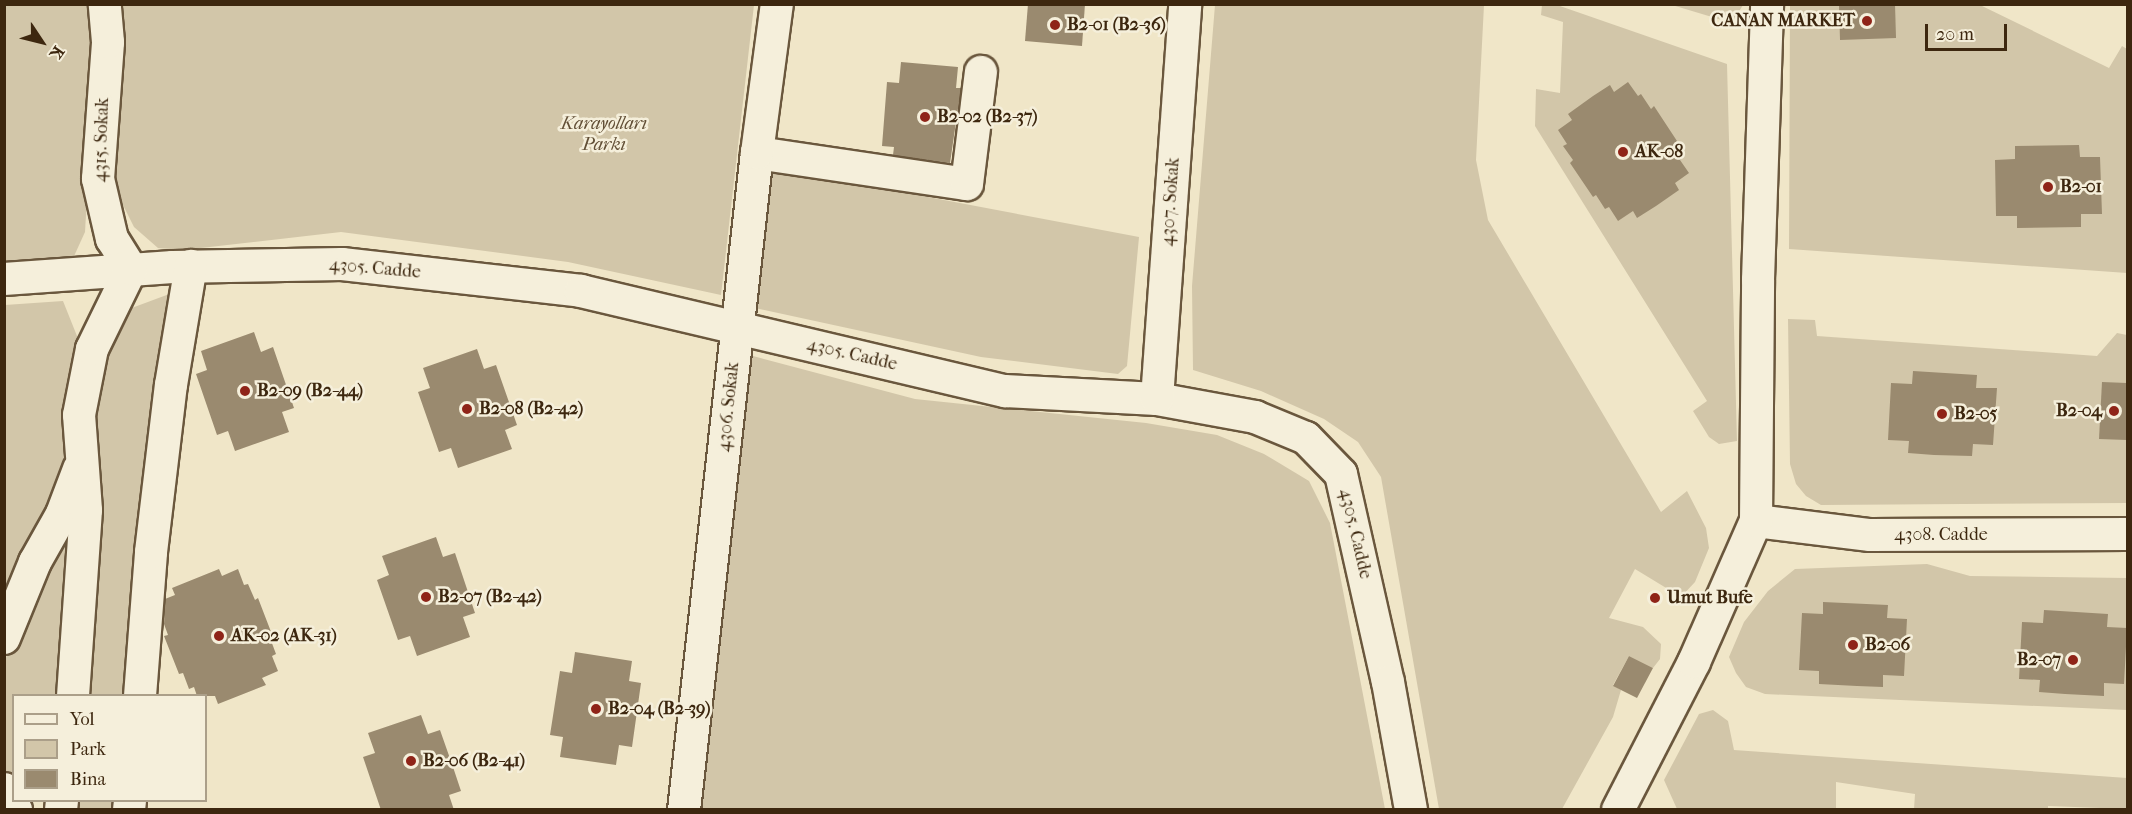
<!DOCTYPE html>
<meta charset="utf-8">
<style>
body{margin:0}
#map{position:relative;width:2132px;height:814px;overflow:hidden;background:#f0e6c8;font-family:"IM FELL French Canon",serif}
div>[style]{position:absolute}
.green>*{inset:0;background:#d2c6a9}
.building>*{inset:0;background:#9a8a6f}
.roads{filter:drop-shadow(2px 0 #6a573d) drop-shadow(-2px 0 #6a573d) drop-shadow(0 2px #6a573d) drop-shadow(0 -2px #6a573d)}
.minor>*{height:32px;margin:-16px;padding:0 16px;transform-origin:16px;border-radius:16px;background:#f5efdb}
.dots>*{width:16px;height:16px;translate:-50% -50%;box-sizing:border-box;border:3px solid #f5efdb;border-radius:50%}
span{translate:-50% -50%;white-space:nowrap;text-align:center;line-height:1.15;-webkit-text-stroke:5px #f5efdb;paint-order:stroke}
.poi-label{font-size:18px;color:#3d270f;font-weight:700}
.right{translate:-100% -50%;text-align:right}
.left{translate:0 -50%;text-align:left}
.park-label{font-size:18px;color:#624f36;font-style:italic}
.street-label{font-size:18px;color:#3d270f}
.frame{position:absolute;inset:0;border:6px solid #3d270f;pointer-events:none}
.legend{position:absolute;left:12px;top:694px;width:195px;height:108px;box-sizing:border-box;background:#f5efdb;border:2px solid #ab9f89;margin:0;padding:8px 10px;list-style:none;font-size:18px;color:#3d270f}
.legend li{display:flex;align-items:center;gap:12px;height:30px}
.legend b{width:30px;border:2px solid #ab9f89}
.north{position:absolute;left:12px;top:12px;width:60px;height:60px;-webkit-text-stroke:4px #f5efdb;paint-order:stroke;rotate:125deg;font-size:16px;font-weight:700;line-height:24px;text-align:center;color:#3d270f}
.north::after{content:'';display:block;margin:auto;width:21px;height:27px;background:#3d270f;clip-path:polygon(50% 0,100% 100%,50% 72%,0 100%)}
.scale{position:absolute;left:1925px;top:24px;width:82px;height:27px;box-sizing:border-box;border:3px solid #3d270f;border-top:0;padding-left:8px;font-size:18px;line-height:21px;white-space:nowrap;color:#3d270f;-webkit-text-stroke:4px #f5efdb;paint-order:stroke}
</style>
<div id="map">
<div class="green">
<i style="clip-path:polygon(4px 5px,98px 5px,85px 232px,70px 265px,5px 261px)"></i>
<i style="clip-path:polygon(116px 5px,754px 5px,721px 295px,568px 262px,341px 232px,183px 250px,158px 248px,134px 227px,114px 187px,120px 74px)"></i>
<i style="clip-path:polygon(1215px 5px,1484px 5px,1476px 160px,1488px 220px,1661px 512px,1687px 491px,1706px 528px,1709px 548px,1695px 582px,1681px 597px,1635px 569px,1609px 618px,1643px 627px,1661px 644px,1660px 659px,1653px 668px,1629px 656px,1613px 685px,1621px 690px,1613px 717px,1562px 809px,1439px 809px,1381px 477px,1358px 442px,1324px 419px,1261px 391px,1193px 370px,1192px 286px)"></i>
<i style="clip-path:polygon(1542px 5px,1557px 5px,1727px 64px,1737px 441px,1719px 444px,1709px 437px,1693px 411px,1707px 401px,1535px 126px,1536px 89px,1560px 93px,1563px 22px,1541px 15px)"></i>
<i style="clip-path:polygon(1672px 5px,1743px 5px,1732px 23px)"></i>
<i style="clip-path:polygon(1790px 5px,1980px 5px,2109px 68px,2122px 46px,2127px 49px,2127px 273px,1789px 249px)"></i>
<i style="clip-path:polygon(780px 169px,1139px 237px,1127px 366px,1118px 374px,981px 357px,755px 308px,772px 171px)"></i>
<i style="clip-path:polygon(172px 293px,126px 695px,81px 696px,89px 438px,105px 346px,129px 309px)"></i>
<i style="clip-path:polygon(63px 301px,81px 346px,60px 492px,5px 615px,5px 305px)"></i>
<i style="clip-path:polygon(1788px 319px,1815px 320px,1817px 336px,2097px 356px,2117px 333px,2127px 335px,2127px 503px,1821px 505px,1806px 496px,1796px 484px,1790px 464px)"></i>
<i style="clip-path:polygon(753px 356px,915px 399px,1146px 423px,1217px 435px,1264px 454px,1309px 481px,1330px 523px,1385px 809px,702px 810px,747px 366px)"></i>
<i style="clip-path:polygon(74px 512px,64px 695px,14px 696px,13px 796px,5px 770px,4px 663px,37px 575px)"></i>
<i style="clip-path:polygon(1927px 564px,1970px 576px,2127px 578px,2127px 710px,1765px 694px,1746px 687px,1736px 673px,1729px 657px,1744px 622px,1768px 591px,1795px 569px)"></i>
<i style="clip-path:polygon(1713px 710px,1728px 721px,1734px 750px,2127px 778px,2127px 809px,2048px 806px,2048px 810px,1914px 809px,1915px 794px,1836px 782px,1836px 809px,1677px 809px,1664px 780px,1699px 714px)"></i>
<i style="clip-path:polygon(73px 801px,115px 801px,114px 809px,72px 810px)"></i>
</div>
<div class="building">
<i style="clip-path:polygon(1028px 4px,1085px 4px,1082px 46px,1025px 41px)"></i>
<i style="clip-path:polygon(1839px 4px,1895px 4px,1896px 38px,1840px 40px)"></i>
<i style="clip-path:polygon(901px 62px,958px 67px,956px 88px,961px 88px,950px 163px,893px 155px,894px 147px,882px 146px,887px 82px,899px 83px)"></i>
<i style="clip-path:polygon(1628px 82px,1638px 96px,1641px 94px,1651px 109px,1654px 106px,1677px 141px,1674px 143px,1683px 157px,1680px 160px,1689px 173px,1675px 183px,1679px 190px,1656px 206px,1637px 218px,1633px 211px,1618px 221px,1609px 207px,1605px 209px,1596px 195px,1593px 197px,1570px 163px,1573px 160px,1563px 146px,1567px 144px,1558px 130px,1572px 120px,1568px 114px,1593px 96px,1610px 85px,1614px 92px)"></i>
<i style="clip-path:polygon(2079px 145px,2080px 157px,2100px 157px,2102px 214px,2081px 214px,2081px 227px,2017px 228px,2017px 216px,1996px 216px,1995px 160px,2015px 159px,2015px 146px)"></i>
<i style="clip-path:polygon(254px 332px,261px 352px,273px 347px,294px 408px,282px 412px,289px 432px,235px 451px,228px 431px,217px 435px,196px 374px,207px 370px,201px 351px)"></i>
<i style="clip-path:polygon(477px 349px,484px 369px,496px 365px,517px 425px,505px 430px,512px 449px,458px 468px,451px 448px,439px 452px,418px 392px,430px 388px,423px 368px)"></i>
<i style="clip-path:polygon(1913px 371px,1977px 375px,1976px 388px,1997px 388px,1993px 445px,1973px 444px,1972px 456px,1934px 455px,1908px 453px,1909px 441px,1888px 440px,1891px 383px,1912px 384px)"></i>
<i style="clip-path:polygon(2102px 382px,2127px 383px,2127px 440px,2099px 439px)"></i>
<i style="clip-path:polygon(436px 537px,443px 557px,455px 553px,475px 613px,463px 617px,470px 637px,417px 656px,410px 636px,398px 640px,377px 580px,389px 575px,382px 556px)"></i>
<i style="clip-path:polygon(219px 569px,222px 576px,238px 569px,244px 585px,248px 584px,255px 600px,258px 598px,273px 637px,270px 638px,276px 654px,272px 656px,278px 671px,262px 678px,266px 685px,218px 704px,215px 696px,197px 696px,194px 687px,189px 689px,183px 673px,179px 674px,164px 636px,168px 635px,164px 624px,165px 599px,175px 595px,172px 588px)"></i>
<i style="clip-path:polygon(1823px 602px,1888px 605px,1887px 618px,1907px 619px,1904px 676px,1883px 675px,1883px 687px,1857px 686px,1819px 684px,1819px 671px,1799px 670px,1802px 613px,1823px 614px)"></i>
<i style="clip-path:polygon(2044px 610px,2108px 614px,2107px 627px,2127px 628px,2124px 684px,2104px 683px,2104px 696px,2065px 694px,2039px 692px,2040px 680px,2019px 679px,2022px 622px,2043px 623px)"></i>
<i style="clip-path:polygon(575px 652px,632px 661px,629px 681px,641px 683px,632px 747px,619px 745px,616px 765px,560px 757px,563px 737px,550px 735px,560px 671px,572px 673px)"></i>
<i style="clip-path:polygon(1629px 656px,1653px 668px,1637px 698px,1613px 686px)"></i>
<i style="clip-path:polygon(421px 715px,428px 734px,440px 730px,453px 767px,461px 791px,449px 795px,454px 810px,381px 810px,363px 757px,375px 753px,368px 733px)"></i>
</div>
<div class="roads">
<div class="minor">
<i style="left:757px;top:153px;width:212px;rotate:8.4deg"></i>
<i style="left:967px;top:184px;width:113px;rotate:-82.9deg"></i>
<i style="left:4px;top:279px;width:169px;rotate:-4.1deg"></i>
<i style="left:173px;top:267px;width:169px;rotate:-1deg"></i>
<i style="left:342px;top:264px;width:241px;rotate:6.4deg"></i>
<i style="left:581px;top:291px;width:436px;rotate:13.3deg"></i>
<i style="left:1005px;top:391px;width:152px;rotate:3deg"></i>
<i style="left:1157px;top:399px;width:100px;rotate:10.4deg"></i>
<i style="left:1255px;top:417px;width:55px;rotate:22.4deg"></i>
<i style="left:1306px;top:438px;width:50px;rotate:45.8deg"></i>
<i style="left:1341px;top:474px;width:213px;rotate:77.3deg"></i>
<i style="left:1388px;top:682px;width:130px;rotate:79.8deg"></i>
<i style="left:1157px;top:399px;width:396px;rotate:-85.9deg"></i>
<i style="left:1756px;top:521px;width:115px;rotate:7deg"></i>
<i style="left:1870px;top:535px;width:258px;rotate:-0.2deg"></i>
<i style="left:4px;top:638px;width:82px;rotate:-67.8deg"></i>
<i style="left:35px;top:562px;width:55px;rotate:-60.6deg"></i>
<i style="left:62px;top:514px;width:48px;rotate:-69.3deg"></i>
<i style="left:73px;top:696px;width:186px;rotate:-86deg"></i>
<i style="left:86px;top:510px;width:95px;rotate:-94.2deg"></i>
<i style="left:79px;top:415px;width:67px;rotate:-78.9deg"></i>
<i style="left:92px;top:349px;width:89px;rotate:-64deg"></i>
<i style="left:131px;top:269px;width:36px;rotate:-122deg"></i>
<i style="left:112px;top:239px;width:62px;rotate:-103.1deg"></i>
<i style="left:98px;top:179px;width:137px;rotate:-85.8deg"></i>
<i style="left:108px;top:42px;width:38px;rotate:-95deg"></i>
<i style="left:140px;top:696px;width:144px;rotate:-85.6deg"></i>
<i style="left:151px;top:552px;width:168px;rotate:-83.2deg"></i>
<i style="left:171px;top:385px;width:121px;rotate:-80.5deg"></i>
<i style="left:4px;top:789px;width:24px;rotate:60deg"></i>
<i style="left:61px;top:810px;width:10px;rotate:-84deg"></i>
<i style="left:129px;top:810px;width:10px;rotate:-84deg"></i>
<i style="left:684px;top:810px;width:661px;rotate:-83.66deg"></i>
<i style="left:757px;top:153px;width:150px;rotate:-82.4deg"></i>
<i style="left:1618px;top:810px;width:166px;rotate:-62.8deg"></i>
<i style="left:1694px;top:662px;width:154px;rotate:-66.3deg"></i>
<i style="left:1756px;top:521px;width:241px;rotate:-89.5deg"></i>
<i style="left:1758px;top:280px;width:276px;rotate:-88.1deg"></i>
</div>
</div>
<div class="dots">
<i style="left:1867px;top:21px;background:#8f2418"></i>
<i style="left:1055px;top:25px;background:#8f2418"></i>
<i style="left:925px;top:117px;background:#8f2418"></i>
<i style="left:1623px;top:152px;background:#8f2418"></i>
<i style="left:2048px;top:187px;background:#8f2418"></i>
<i style="left:245px;top:391px;background:#8f2418"></i>
<i style="left:467px;top:409px;background:#8f2418"></i>
<i style="left:2114px;top:411px;background:#8f2418"></i>
<i style="left:1942px;top:414px;background:#8f2418"></i>
<i style="left:426px;top:597px;background:#8f2418"></i>
<i style="left:1655px;top:598px;background:#8f2418"></i>
<i style="left:219px;top:636px;background:#8f2418"></i>
<i style="left:1853px;top:645px;background:#8f2418"></i>
<i style="left:2073px;top:660px;background:#8f2418"></i>
<i style="left:596px;top:709px;background:#8f2418"></i>
<i style="left:411px;top:761px;background:#8f2418"></i>
</div>
<div class="poi-label">
<span class="right" style="left:1855px;top:21px">CANAN MARKET</span>
<span class="left" style="left:1067px;top:25px">B2-01 (B2-36)</span>
<span class="left" style="left:937px;top:117px">B2-02 (B2-37)</span>
<span class="left" style="left:1635px;top:152px">AK-08</span>
<span class="left" style="left:2060px;top:187px">B2-01</span>
<span class="left" style="left:257px;top:391px">B2-09 (B2-44)</span>
<span class="left" style="left:479px;top:409px">B2-08 (B2-42)</span>
<span class="right" style="left:2102px;top:411px">B2-04</span>
<span class="left" style="left:1954px;top:414px">B2-05</span>
<span class="left" style="left:438px;top:597px">B2-07 (B2-42)</span>
<span class="left" style="left:1667px;top:598px">Umut Bufe</span>
<span class="left" style="left:231px;top:636px">AK-02 (AK-31)</span>
<span class="left" style="left:1865px;top:645px">B2-06</span>
<span class="right" style="left:2061px;top:660px">B2-07</span>
<span class="left" style="left:608px;top:709px">B2-04 (B2-39)</span>
<span class="left" style="left:423px;top:761px">B2-06 (B2-41)</span>
</div>
<div class="park-label">
<span style="left:604px;top:135px">Karayolları<br>Parkı</span>
</div>
<div class="street-label">
<span style="left:102px;top:140px;rotate:-88deg">4315. Sokak</span>
<span style="left:1171px;top:202px;rotate:-86deg">4307. Sokak</span>
<span style="left:375px;top:269px;rotate:5deg">4305. Cadde</span>
<span style="left:852px;top:355px;rotate:13deg">4305. Cadde</span>
<span style="left:729px;top:407px;rotate:-84deg">4306. Sokak</span>
<span style="left:1355px;top:534px;rotate:77deg">4305. Cadde</span>
<span style="left:1941px;top:535px">4308. Cadde</span>
</div>
<div class="frame"></div>
<ul class="legend">
<li><b style="height:8px;background:#f5efdb"></b>Yol</li>
<li><b style="height:16px;background:#d2c6a9"></b>Park</li>
<li><b style="height:16px;background:#9a8a6f"></b>Bina</li>
</ul>
<div class="north">K</div>
<div class="scale">20 m</div>
</div>
